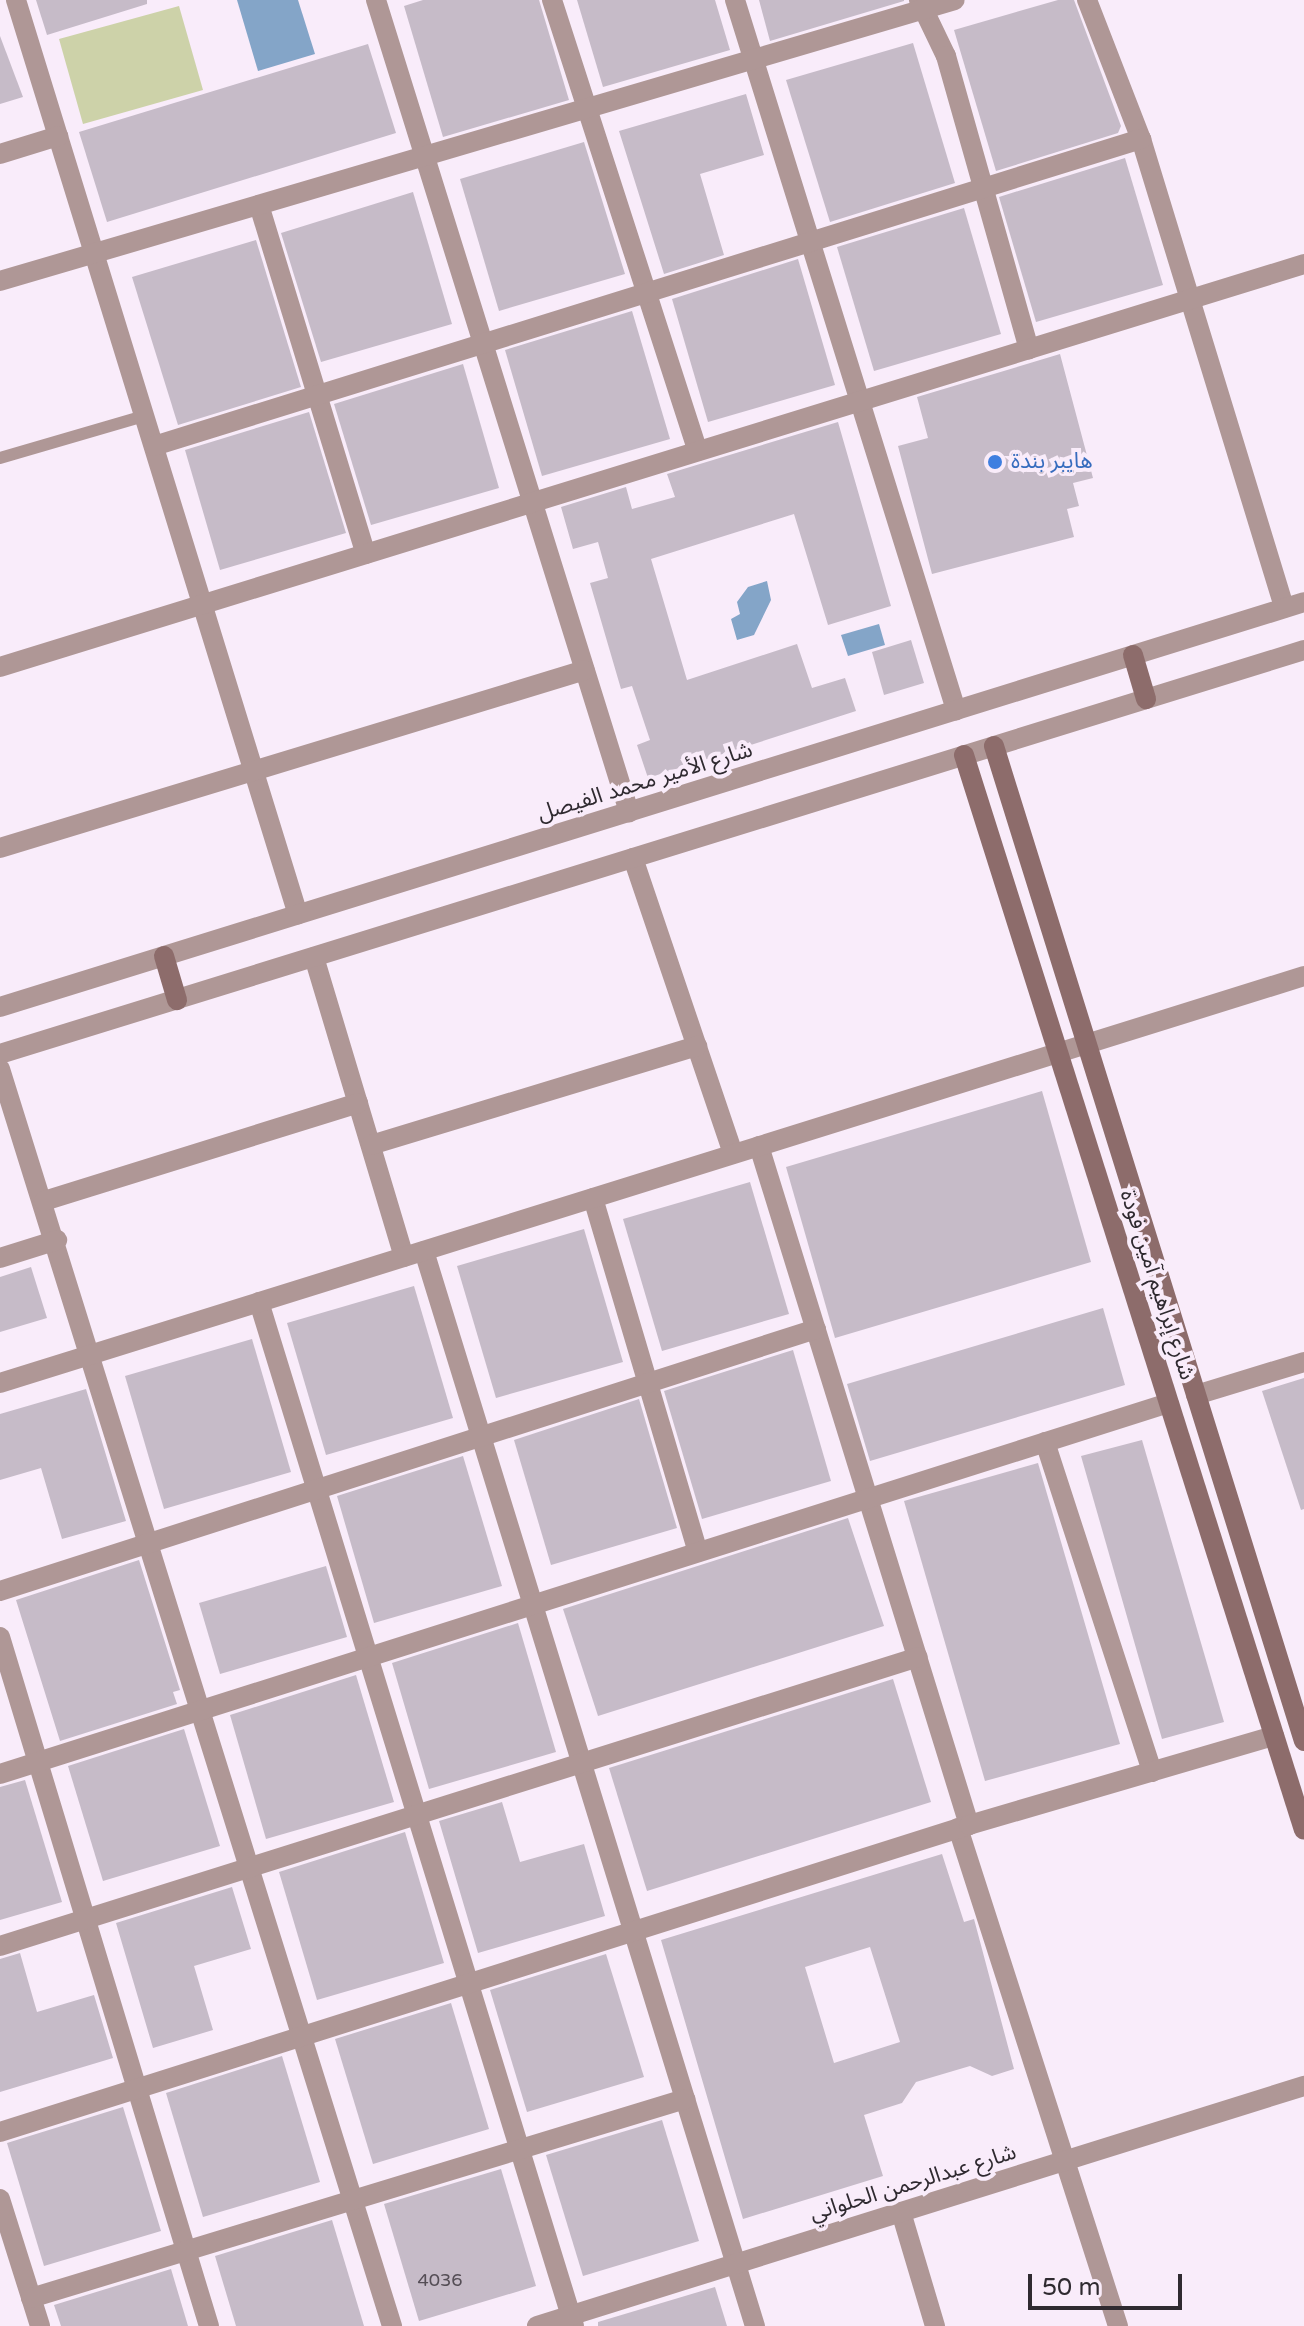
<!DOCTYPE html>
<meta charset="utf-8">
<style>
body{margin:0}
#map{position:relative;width:1304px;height:2326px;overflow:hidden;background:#f9ecfa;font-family:"Varela Round","Noto Sans Arabic",sans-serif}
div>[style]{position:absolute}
.green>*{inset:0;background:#cdd2a9}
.water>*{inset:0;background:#84a5c8}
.building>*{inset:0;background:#c6bbc8}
.lane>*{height:12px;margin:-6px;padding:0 6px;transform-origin:6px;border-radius:6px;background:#af9796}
.street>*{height:20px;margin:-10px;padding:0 10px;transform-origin:10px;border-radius:10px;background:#af9796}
.secondary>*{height:20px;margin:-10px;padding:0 10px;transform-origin:10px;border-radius:10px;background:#8d6c6b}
.dots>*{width:22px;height:22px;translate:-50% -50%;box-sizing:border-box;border:4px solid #f9ecfa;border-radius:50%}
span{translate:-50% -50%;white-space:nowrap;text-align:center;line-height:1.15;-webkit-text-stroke:8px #f9ecfa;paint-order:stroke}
.number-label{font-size:18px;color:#554e56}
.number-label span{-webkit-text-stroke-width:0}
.shop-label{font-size:22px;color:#366cbe}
.left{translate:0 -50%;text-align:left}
.street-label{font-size:22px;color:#2f2a30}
.scale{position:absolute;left:1028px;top:2274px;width:154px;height:36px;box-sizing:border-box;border:4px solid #2f2a30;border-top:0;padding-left:10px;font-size:24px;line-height:28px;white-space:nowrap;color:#2f2a30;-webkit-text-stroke:6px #f9ecfa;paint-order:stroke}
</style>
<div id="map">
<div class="green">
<i style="clip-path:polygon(179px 6px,203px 90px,83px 124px,59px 39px)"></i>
</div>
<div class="water">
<i style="clip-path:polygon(237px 0,298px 0,315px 54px,258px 71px)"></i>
<i style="clip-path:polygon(767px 581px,771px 600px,754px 635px,737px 640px,731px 619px,740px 614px,737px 602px,748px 587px)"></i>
<i style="clip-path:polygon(879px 624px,885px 645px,848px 656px,841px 635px)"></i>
</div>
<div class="building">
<i style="clip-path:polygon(36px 0,147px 0,147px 4px,47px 35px)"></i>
<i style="clip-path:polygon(423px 0,539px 0,569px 100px,443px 137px,404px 6px)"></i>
<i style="clip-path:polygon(577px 0,715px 0,730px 50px,603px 87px)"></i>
<i style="clip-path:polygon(759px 0,904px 0,904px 1px,770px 41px)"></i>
<i style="clip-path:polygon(1058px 0,1074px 0,1121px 126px,1118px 133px,996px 171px,954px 30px)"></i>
<i style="clip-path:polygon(0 36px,23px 97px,0 104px)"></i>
<i style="clip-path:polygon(913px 43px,955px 183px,830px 222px,786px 80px)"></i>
<i style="clip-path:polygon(368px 44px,396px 133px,107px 222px,79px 132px)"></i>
<i style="clip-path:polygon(746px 94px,764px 155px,700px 174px,724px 255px,664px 274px,619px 131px)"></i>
<i style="clip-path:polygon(584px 142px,625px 274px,499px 311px,460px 179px)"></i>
<i style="clip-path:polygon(1125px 158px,1163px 285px,1036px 322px,999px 197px)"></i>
<i style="clip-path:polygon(413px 192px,452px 324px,321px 362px,281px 233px)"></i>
<i style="clip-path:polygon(964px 208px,1001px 334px,874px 371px,837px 247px)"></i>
<i style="clip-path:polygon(256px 240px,301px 387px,178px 425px,132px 277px)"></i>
<i style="clip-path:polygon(798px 259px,835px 385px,708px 422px,672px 299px)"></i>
<i style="clip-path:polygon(632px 311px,670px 439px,542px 476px,505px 350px)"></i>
<i style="clip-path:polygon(1060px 354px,1093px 478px,1073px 483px,1079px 506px,1067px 509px,1074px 537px,932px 574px,898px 446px,928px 438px,917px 397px)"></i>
<i style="clip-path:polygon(463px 364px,499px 488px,371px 525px,334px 404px)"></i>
<i style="clip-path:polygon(309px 412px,346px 533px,220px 570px,185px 450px)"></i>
<i style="clip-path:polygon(838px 422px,891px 606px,828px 625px,794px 514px,651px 559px,687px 680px,797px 644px,812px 688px,845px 678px,856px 711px,648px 778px,637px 745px,650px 740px,632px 686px,621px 689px,590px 583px,608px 578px,598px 542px,573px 549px,561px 507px,626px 487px,632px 509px,675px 497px,667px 474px)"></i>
<i style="clip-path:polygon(911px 640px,924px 683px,884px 695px,872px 652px)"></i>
<i style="clip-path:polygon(1042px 1091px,1091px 1262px,835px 1338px,786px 1167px)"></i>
<i style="clip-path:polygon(750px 1182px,789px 1314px,662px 1351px,623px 1219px)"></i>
<i style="clip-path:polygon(584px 1229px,623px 1362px,496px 1398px,457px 1266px)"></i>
<i style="clip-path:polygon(31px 1267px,47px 1318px,0 1332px,0 1277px)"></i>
<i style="clip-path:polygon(414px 1286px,453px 1418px,326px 1455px,287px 1323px)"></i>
<i style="clip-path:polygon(1103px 1308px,1125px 1385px,870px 1461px,847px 1384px)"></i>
<i style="clip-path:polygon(252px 1339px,291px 1472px,164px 1509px,125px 1376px)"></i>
<i style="clip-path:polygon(793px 1350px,831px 1481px,702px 1519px,664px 1391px)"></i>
<i style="clip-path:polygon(1304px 1378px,1304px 1509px,1301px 1510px,1262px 1391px)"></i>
<i style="clip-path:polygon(86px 1389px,126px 1521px,62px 1539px,41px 1468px,0 1480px,0 1414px)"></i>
<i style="clip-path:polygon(639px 1399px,677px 1528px,551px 1565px,514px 1440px)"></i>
<i style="clip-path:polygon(1142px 1440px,1224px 1722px,1162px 1739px,1081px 1456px)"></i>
<i style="clip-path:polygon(463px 1456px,502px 1586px,374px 1623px,337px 1496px)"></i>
<i style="clip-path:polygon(1038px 1463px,1120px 1744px,985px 1781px,904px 1501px)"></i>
<i style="clip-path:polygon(848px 1518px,884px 1626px,598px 1716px,563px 1609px)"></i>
<i style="clip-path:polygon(139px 1560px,180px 1690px,173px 1692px,177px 1704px,60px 1741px,16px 1600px)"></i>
<i style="clip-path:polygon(326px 1566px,347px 1637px,220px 1674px,199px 1603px)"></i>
<i style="clip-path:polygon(518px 1623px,556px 1752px,429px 1789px,392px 1663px)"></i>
<i style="clip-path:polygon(356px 1675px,394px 1802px,266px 1839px,230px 1715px)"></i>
<i style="clip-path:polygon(893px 1679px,931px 1802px,647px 1891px,609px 1768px)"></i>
<i style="clip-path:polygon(184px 1729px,220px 1846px,103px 1881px,68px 1766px)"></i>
<i style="clip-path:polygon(25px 1780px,62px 1902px,0 1920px,0 1787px)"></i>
<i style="clip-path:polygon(502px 1802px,520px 1862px,584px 1844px,605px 1916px,478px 1953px,439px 1821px)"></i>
<i style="clip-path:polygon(405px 1832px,444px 1963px,317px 2000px,279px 1872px)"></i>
<i style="clip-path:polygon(evenodd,942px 1854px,964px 1922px,974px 1919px,1014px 2069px,992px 2076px,970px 2066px,916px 2082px,902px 2103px,864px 2115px,883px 2176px,743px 2219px,661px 1940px,942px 1854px,870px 1947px,900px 2042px,834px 2063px,805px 1967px,870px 1947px)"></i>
<i style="clip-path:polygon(232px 1887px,251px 1949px,194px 1966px,213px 2030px,153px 2048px,116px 1923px)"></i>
<i style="clip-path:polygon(20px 1953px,37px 2012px,94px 1995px,113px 2058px,0 2092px,0 1959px)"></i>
<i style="clip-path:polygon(606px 1954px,644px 2077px,527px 2112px,490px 1990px)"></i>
<i style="clip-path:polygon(451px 2003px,489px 2129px,373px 2164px,335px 2039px)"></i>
<i style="clip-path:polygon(282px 2056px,320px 2182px,203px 2217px,166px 2093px)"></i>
<i style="clip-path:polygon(123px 2107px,161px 2231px,44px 2266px,7px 2143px)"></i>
<i style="clip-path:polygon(662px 2120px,699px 2241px,583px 2276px,546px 2155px)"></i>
<i style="clip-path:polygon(501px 2169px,536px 2286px,419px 2321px,384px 2204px)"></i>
<i style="clip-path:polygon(332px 2220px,364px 2326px,236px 2326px,215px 2256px)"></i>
<i style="clip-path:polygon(171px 2269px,188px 2326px,61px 2326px,54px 2305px)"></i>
<i style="clip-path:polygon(715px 2287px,727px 2326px,598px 2326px,598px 2322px)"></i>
</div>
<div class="lane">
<i style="left:0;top:458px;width:150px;rotate:-16.3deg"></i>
</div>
<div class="street">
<i style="left:16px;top:0;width:957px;rotate:72.87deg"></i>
<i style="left:376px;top:0;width:851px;rotate:72.69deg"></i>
<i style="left:552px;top:0;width:474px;rotate:72.1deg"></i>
<i style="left:735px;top:0;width:744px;rotate:72.71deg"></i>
<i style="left:919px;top:0;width:62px;rotate:64.3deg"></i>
<i style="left:946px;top:56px;width:305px;rotate:74.2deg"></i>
<i style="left:1087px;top:0;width:149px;rotate:68.8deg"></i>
<i style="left:1141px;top:139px;width:490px;rotate:73deg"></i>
<i style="left:0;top:154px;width:61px;rotate:-17.2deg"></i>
<i style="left:259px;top:205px;width:365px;rotate:73deg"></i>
<i style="left:0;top:281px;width:995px;rotate:-16.4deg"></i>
<i style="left:154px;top:446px;width:1034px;rotate:-17.28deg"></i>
<i style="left:0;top:667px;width:1365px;rotate:-17.17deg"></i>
<i style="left:0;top:848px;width:611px;rotate:-16.92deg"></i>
<i style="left:633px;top:858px;width:312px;rotate:71.3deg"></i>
<i style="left:314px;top:957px;width:313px;rotate:73.3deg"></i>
<i style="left:0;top:1007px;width:1365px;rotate:-17.25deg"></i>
<i style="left:0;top:1054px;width:1365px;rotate:-17.21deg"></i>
<i style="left:0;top:1069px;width:1317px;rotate:72.68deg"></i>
<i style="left:371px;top:1145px;width:341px;rotate:-16.9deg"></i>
<i style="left:759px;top:1146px;width:711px;rotate:72.81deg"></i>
<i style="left:593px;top:1198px;width:369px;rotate:73.5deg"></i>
<i style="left:44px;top:1201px;width:329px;rotate:-17.3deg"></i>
<i style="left:424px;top:1251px;width:1125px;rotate:72.89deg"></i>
<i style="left:0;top:1258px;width:60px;rotate:-17.5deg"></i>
<i style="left:259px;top:1302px;width:1071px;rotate:72.9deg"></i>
<i style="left:0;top:1383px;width:1366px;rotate:-17.33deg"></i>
<i style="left:1196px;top:1395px;width:113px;rotate:-17deg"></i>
<i style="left:1045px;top:1442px;width:347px;rotate:72deg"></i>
<i style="left:0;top:1591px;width:857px;rotate:-17.8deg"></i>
<i style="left:0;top:1637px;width:720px;rotate:73.13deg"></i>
<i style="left:0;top:1774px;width:1226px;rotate:-17.61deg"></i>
<i style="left:958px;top:1828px;width:523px;rotate:72.19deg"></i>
<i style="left:0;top:1946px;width:962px;rotate:-17.47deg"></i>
<i style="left:0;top:2132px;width:1016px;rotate:-17.58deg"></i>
<i style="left:969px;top:1825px;width:318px;rotate:-16.3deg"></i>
<i style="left:0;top:2199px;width:133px;rotate:72.5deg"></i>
<i style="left:901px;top:2212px;width:119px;rotate:73.4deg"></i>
<i style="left:31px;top:2298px;width:684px;rotate:-16.92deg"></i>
<i style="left:537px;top:2326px;width:804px;rotate:-17.38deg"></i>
</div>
<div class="secondary">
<i style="left:1133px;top:655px;width:46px;rotate:73.5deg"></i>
<i style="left:994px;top:746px;width:1042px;rotate:72.7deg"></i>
<i style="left:964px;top:755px;width:1127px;rotate:72.45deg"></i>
<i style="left:164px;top:956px;width:46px;rotate:73.5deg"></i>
</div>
<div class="dots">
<i style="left:995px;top:462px;background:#3f7fe0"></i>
</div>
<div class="number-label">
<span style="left:440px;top:2280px">4036</span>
</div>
<div class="shop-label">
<span class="left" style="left:1011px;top:462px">هايبر بندة</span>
</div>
<div class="street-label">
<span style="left:645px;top:782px;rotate:-17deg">شارع الأمير محمد الفيصل</span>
<span style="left:1157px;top:1285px;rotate:72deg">شارع إبراهيم آمين فودة</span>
<span style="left:913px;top:2183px;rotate:-17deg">شارع عبدالرحمن الحلواني</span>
</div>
<div class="scale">50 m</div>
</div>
